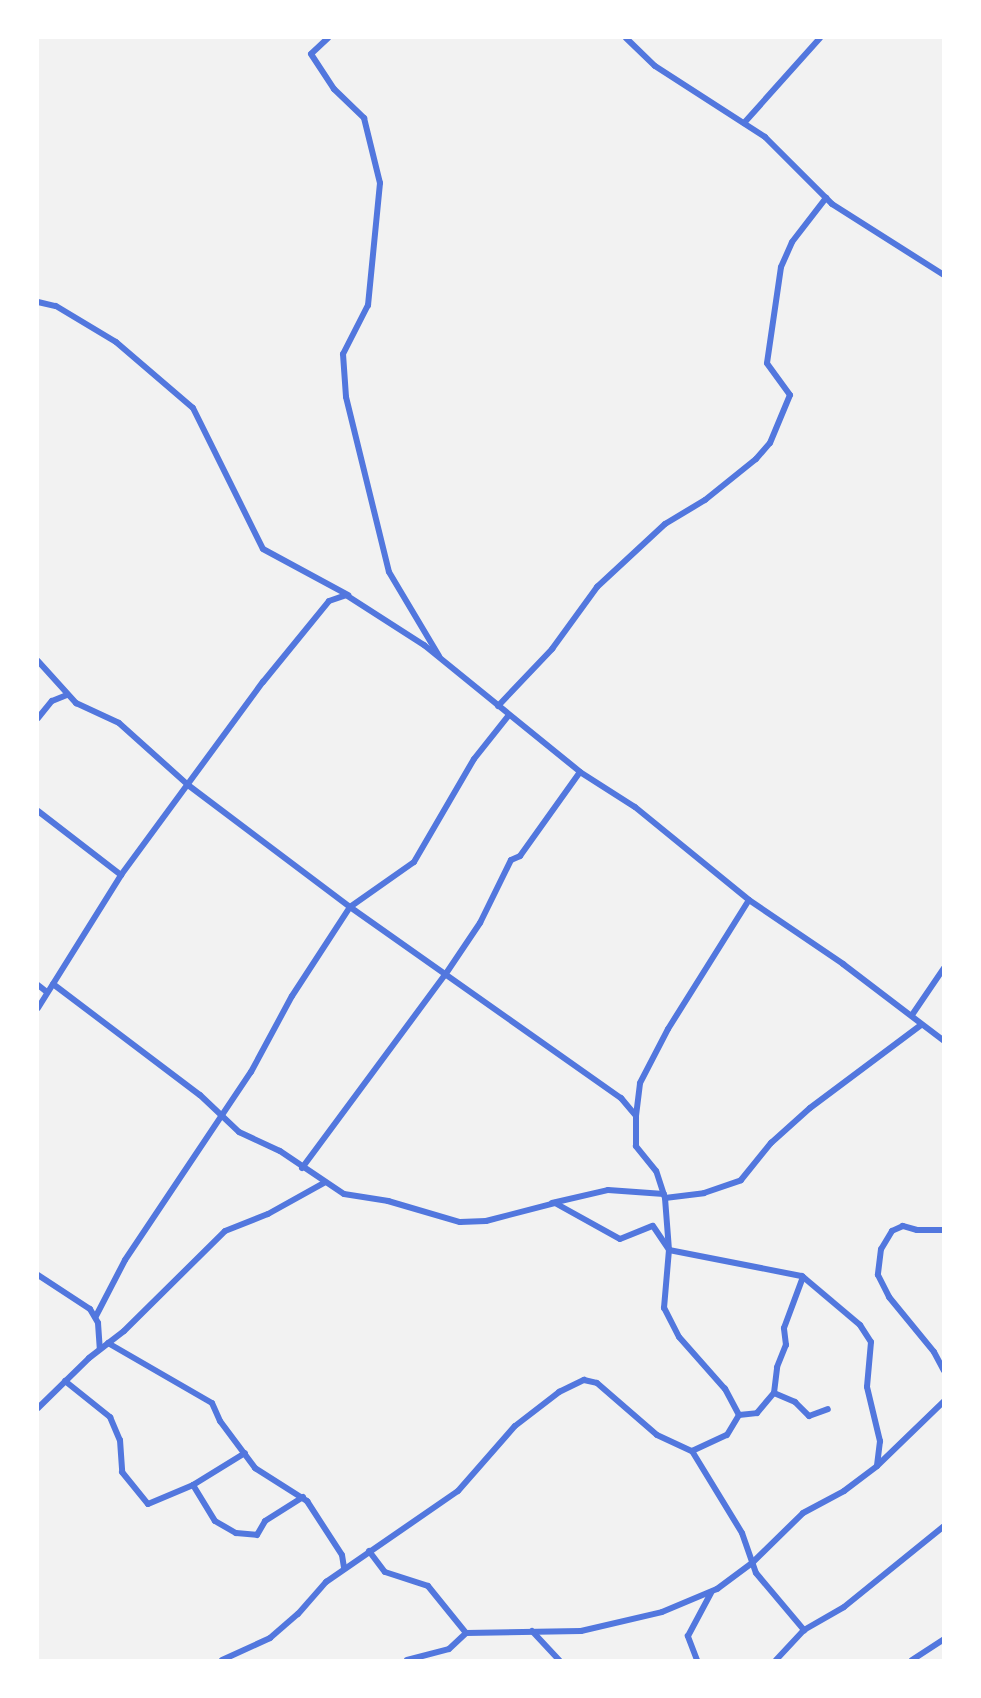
<!DOCTYPE html>
<style>
body{margin:0}
#map{position:relative;width:981px;height:1698px;overflow:hidden;background:#f2f2f2;font-family:"Asap Condensed",sans-serif}
div>[style]{position:absolute}
.minor>*{height:6px;margin:-3px;padding:0 3px;transform-origin:3px;border-radius:3px;background:#5277de}
span{translate:-50% -50%;white-space:nowrap;text-align:center;line-height:1.15;-webkit-text-stroke:6px #fff;paint-order:stroke}
.frame{position:absolute;inset:0;border:39px solid #fff;pointer-events:none}
</style>
<div id="map">
<div class="minor">
<i style="left:328px;top:38px;width:23px;rotate:137deg"></i>
<i style="left:311px;top:54px;width:42px;rotate:56.7deg"></i>
<i style="left:334px;top:89px;width:42px;rotate:44deg"></i>
<i style="left:364px;top:118px;width:67px;rotate:76.2deg"></i>
<i style="left:380px;top:183px;width:123px;rotate:95.6deg"></i>
<i style="left:368px;top:305px;width:55px;rotate:117deg"></i>
<i style="left:343px;top:354px;width:43px;rotate:86deg"></i>
<i style="left:346px;top:397px;width:180px;rotate:76.2deg"></i>
<i style="left:389px;top:572px;width:98px;rotate:59.2deg"></i>
<i style="left:626px;top:38px;width:40px;rotate:44deg"></i>
<i style="left:655px;top:66px;width:131px;rotate:32.8deg"></i>
<i style="left:765px;top:137px;width:95px;rotate:45deg"></i>
<i style="left:832px;top:204px;width:133px;rotate:32.4deg"></i>
<i style="left:744px;top:123px;width:114px;rotate:-48.2deg"></i>
<i style="left:38px;top:302px;width:18px;rotate:13deg"></i>
<i style="left:56px;top:306px;width:70px;rotate:31deg"></i>
<i style="left:116px;top:342px;width:101px;rotate:40.6deg"></i>
<i style="left:193px;top:408px;width:157px;rotate:63.6deg"></i>
<i style="left:263px;top:549px;width:97px;rotate:28.4deg"></i>
<i style="left:38px;top:661px;width:57px;rotate:47.9deg"></i>
<i style="left:76px;top:703px;width:47px;rotate:24.9deg"></i>
<i style="left:119px;top:723px;width:93px;rotate:41.9deg"></i>
<i style="left:188px;top:785px;width:203px;rotate:37deg"></i>
<i style="left:350px;top:907px;width:332px;rotate:35.2deg"></i>
<i style="left:621px;top:1098px;width:23px;rotate:50deg"></i>
<i style="left:498px;top:706px;width:79px;rotate:-46.5deg"></i>
<i style="left:552px;top:649px;width:77px;rotate:-54deg"></i>
<i style="left:597px;top:587px;width:93px;rotate:-42.8deg"></i>
<i style="left:665px;top:524px;width:47px;rotate:-31deg"></i>
<i style="left:705px;top:500px;width:65px;rotate:-38.8deg"></i>
<i style="left:756px;top:459px;width:21px;rotate:-49deg"></i>
<i style="left:770px;top:443px;width:52px;rotate:-67.4deg"></i>
<i style="left:790px;top:395px;width:39px;rotate:-126deg"></i>
<i style="left:767px;top:363px;width:97px;rotate:-81.7deg"></i>
<i style="left:781px;top:267px;width:27px;rotate:-66deg"></i>
<i style="left:792px;top:242px;width:56px;rotate:-52.3deg"></i>
<i style="left:38px;top:718px;width:22px;rotate:-51deg"></i>
<i style="left:52px;top:701px;width:16px;rotate:-22deg"></i>
<i style="left:38px;top:811px;width:105px;rotate:37.6deg"></i>
<i style="left:53px;top:984px;width:184px;rotate:37.1deg"></i>
<i style="left:200px;top:1095px;width:54px;rotate:43.5deg"></i>
<i style="left:239px;top:1132px;width:45px;rotate:24.9deg"></i>
<i style="left:280px;top:1151px;width:77px;rotate:33.9deg"></i>
<i style="left:344px;top:1194px;width:45px;rotate:9deg"></i>
<i style="left:388px;top:1201px;width:75px;rotate:16.3deg"></i>
<i style="left:460px;top:1222px;width:26px;rotate:-2deg"></i>
<i style="left:486px;top:1221px;width:71px;rotate:-14.6deg"></i>
<i style="left:555px;top:1203px;width:74px;rotate:29deg"></i>
<i style="left:620px;top:1239px;width:35px;rotate:-22deg"></i>
<i style="left:653px;top:1226px;width:29px;rotate:56deg"></i>
<i style="left:669px;top:1250px;width:136px;rotate:11.1deg"></i>
<i style="left:802px;top:1276px;width:76px;rotate:40.2deg"></i>
<i style="left:860px;top:1325px;width:20px;rotate:57deg"></i>
<i style="left:871px;top:1342px;width:45px;rotate:95.1deg"></i>
<i style="left:867px;top:1387px;width:56px;rotate:76.5deg"></i>
<i style="left:880px;top:1441px;width:25px;rotate:97deg"></i>
<i style="left:38px;top:985px;width:11px;rotate:38deg"></i>
<i style="left:38px;top:1008px;width:157px;rotate:-58deg"></i>
<i style="left:121px;top:875px;width:240px;rotate:-53.7deg"></i>
<i style="left:263px;top:682px;width:104px;rotate:-50.8deg"></i>
<i style="left:329px;top:601px;width:18px;rotate:-19deg"></i>
<i style="left:346px;top:595px;width:93px;rotate:32.7deg"></i>
<i style="left:424px;top:645px;width:201px;rotate:39.1deg"></i>
<i style="left:580px;top:772px;width:65px;rotate:32.5deg"></i>
<i style="left:635px;top:807px;width:147px;rotate:39.2deg"></i>
<i style="left:749px;top:900px;width:114px;rotate:34.2deg"></i>
<i style="left:843px;top:964px;width:127px;rotate:37.3deg"></i>
<i style="left:912px;top:1015px;width:57px;rotate:-55.8deg"></i>
<i style="left:302px;top:1168px;width:240px;rotate:-53.5deg"></i>
<i style="left:445px;top:975px;width:63px;rotate:-56.1deg"></i>
<i style="left:480px;top:923px;width:70px;rotate:-63.8deg"></i>
<i style="left:511px;top:860px;width:10px;rotate:-24deg"></i>
<i style="left:520px;top:856px;width:103px;rotate:-54.5deg"></i>
<i style="left:665px;top:1198px;width:39px;rotate:-7deg"></i>
<i style="left:704px;top:1193px;width:39px;rotate:-19deg"></i>
<i style="left:741px;top:1180px;width:48px;rotate:-51deg"></i>
<i style="left:771px;top:1143px;width:52px;rotate:-41.9deg"></i>
<i style="left:810px;top:1108px;width:139px;rotate:-36.8deg"></i>
<i style="left:552px;top:1203px;width:57px;rotate:-13.1deg"></i>
<i style="left:608px;top:1190px;width:56px;rotate:4.1deg"></i>
<i style="left:944px;top:1230px;width:27px;rotate:180deg"></i>
<i style="left:917px;top:1230px;width:15px;rotate:-164deg"></i>
<i style="left:903px;top:1226px;width:12px;rotate:156deg"></i>
<i style="left:892px;top:1231px;width:21px;rotate:121deg"></i>
<i style="left:881px;top:1249px;width:26px;rotate:97deg"></i>
<i style="left:878px;top:1275px;width:25px;rotate:63deg"></i>
<i style="left:889px;top:1297px;width:71px;rotate:50.7deg"></i>
<i style="left:934px;top:1352px;width:21px;rotate:62deg"></i>
<i style="left:38px;top:1275px;width:62px;rotate:33.2deg"></i>
<i style="left:90px;top:1309px;width:16px;rotate:60deg"></i>
<i style="left:98px;top:1323px;width:26px;rotate:86deg"></i>
<i style="left:96px;top:1316px;width:63px;rotate:-62.6deg"></i>
<i style="left:125px;top:1260px;width:226px;rotate:-56.2deg"></i>
<i style="left:251px;top:1072px;width:86px;rotate:-61.7deg"></i>
<i style="left:292px;top:996px;width:106px;rotate:-56.9deg"></i>
<i style="left:350px;top:907px;width:78px;rotate:-35.1deg"></i>
<i style="left:414px;top:862px;width:119px;rotate:-59.8deg"></i>
<i style="left:474px;top:759px;width:56px;rotate:-51.5deg"></i>
<i style="left:108px;top:1343px;width:120px;rotate:30deg"></i>
<i style="left:212px;top:1403px;width:20px;rotate:66deg"></i>
<i style="left:220px;top:1421px;width:59px;rotate:53.3deg"></i>
<i style="left:255px;top:1468px;width:62px;rotate:32.4deg"></i>
<i style="left:307px;top:1501px;width:64px;rotate:57.1deg"></i>
<i style="left:342px;top:1555px;width:13px;rotate:81deg"></i>
<i style="left:65px;top:1381px;width:58px;rotate:38.7deg"></i>
<i style="left:110px;top:1417px;width:25px;rotate:67deg"></i>
<i style="left:120px;top:1440px;width:32px;rotate:86deg"></i>
<i style="left:122px;top:1472px;width:41px;rotate:50.9deg"></i>
<i style="left:148px;top:1504px;width:49px;rotate:-22.9deg"></i>
<i style="left:193px;top:1485px;width:61px;rotate:-31.6deg"></i>
<i style="left:774px;top:1393px;width:23px;rotate:23deg"></i>
<i style="left:795px;top:1402px;width:20px;rotate:45deg"></i>
<i style="left:809px;top:1416px;width:20px;rotate:-20deg"></i>
<i style="left:38px;top:1408px;width:71px;rotate:-44.4deg"></i>
<i style="left:89px;top:1358px;width:44px;rotate:-37.6deg"></i>
<i style="left:124px;top:1331px;width:142px;rotate:-44.7deg"></i>
<i style="left:225px;top:1231px;width:46px;rotate:-21.6deg"></i>
<i style="left:268px;top:1214px;width:64px;rotate:-29deg"></i>
<i style="left:739px;top:1415px;width:18px;rotate:-6deg"></i>
<i style="left:757px;top:1413px;width:26px;rotate:-50deg"></i>
<i style="left:774px;top:1393px;width:26px;rotate:-83deg"></i>
<i style="left:777px;top:1367px;width:24px;rotate:-68deg"></i>
<i style="left:786px;top:1345px;width:17px;rotate:-97deg"></i>
<i style="left:784px;top:1328px;width:54px;rotate:-69.6deg"></i>
<i style="left:692px;top:1451px;width:38px;rotate:-25deg"></i>
<i style="left:727px;top:1435px;width:23px;rotate:-59deg"></i>
<i style="left:739px;top:1415px;width:30px;rotate:-118deg"></i>
<i style="left:725px;top:1389px;width:69px;rotate:-131.5deg"></i>
<i style="left:679px;top:1337px;width:33px;rotate:-117deg"></i>
<i style="left:664px;top:1308px;width:58px;rotate:-85.1deg"></i>
<i style="left:669px;top:1250px;width:52px;rotate:-94.4deg"></i>
<i style="left:665px;top:1198px;width:28px;rotate:-108deg"></i>
<i style="left:656px;top:1171px;width:32px;rotate:-129deg"></i>
<i style="left:636px;top:1146px;width:30px;rotate:-90deg"></i>
<i style="left:636px;top:1116px;width:33px;rotate:-83deg"></i>
<i style="left:640px;top:1083px;width:61px;rotate:-62.6deg"></i>
<i style="left:668px;top:1029px;width:152px;rotate:-57.9deg"></i>
<i style="left:193px;top:1485px;width:42px;rotate:58.6deg"></i>
<i style="left:215px;top:1521px;width:24px;rotate:30deg"></i>
<i style="left:236px;top:1533px;width:21px;rotate:5deg"></i>
<i style="left:257px;top:1535px;width:16px;rotate:-60deg"></i>
<i style="left:265px;top:1521px;width:45px;rotate:-32.3deg"></i>
<i style="left:369px;top:1551px;width:26px;rotate:53deg"></i>
<i style="left:385px;top:1572px;width:45px;rotate:18deg"></i>
<i style="left:428px;top:1586px;width:60px;rotate:51deg"></i>
<i style="left:532px;top:1631px;width:40px;rotate:47deg"></i>
<i style="left:222px;top:1660px;width:53px;rotate:-24.6deg"></i>
<i style="left:270px;top:1638px;width:37px;rotate:-41deg"></i>
<i style="left:298px;top:1614px;width:43px;rotate:-48.8deg"></i>
<i style="left:326px;top:1582px;width:160px;rotate:-34.6deg"></i>
<i style="left:458px;top:1491px;width:86px;rotate:-48.8deg"></i>
<i style="left:515px;top:1426px;width:56px;rotate:-37.7deg"></i>
<i style="left:559px;top:1392px;width:28px;rotate:-26deg"></i>
<i style="left:584px;top:1380px;width:13px;rotate:13deg"></i>
<i style="left:597px;top:1383px;width:79px;rotate:40.9deg"></i>
<i style="left:657px;top:1435px;width:38px;rotate:25deg"></i>
<i style="left:692px;top:1451px;width:96px;rotate:58.6deg"></i>
<i style="left:742px;top:1533px;width:42px;rotate:70.7deg"></i>
<i style="left:756px;top:1573px;width:75px;rotate:49.9deg"></i>
<i style="left:407px;top:1660px;width:43px;rotate:-14.7deg"></i>
<i style="left:449px;top:1649px;width:23px;rotate:-43deg"></i>
<i style="left:466px;top:1633px;width:115px;rotate:-1deg"></i>
<i style="left:581px;top:1631px;width:83px;rotate:-13.2deg"></i>
<i style="left:662px;top:1612px;width:60px;rotate:-22.7deg"></i>
<i style="left:717px;top:1589px;width:44px;rotate:-36.6deg"></i>
<i style="left:752px;top:1563px;width:71px;rotate:-44.4deg"></i>
<i style="left:803px;top:1513px;width:47px;rotate:-28.2deg"></i>
<i style="left:844px;top:1491px;width:41px;rotate:-37.1deg"></i>
<i style="left:877px;top:1466px;width:93px;rotate:-44.1deg"></i>
<i style="left:697px;top:1660px;width:26px;rotate:-111deg"></i>
<i style="left:688px;top:1636px;width:49px;rotate:-61.9deg"></i>
<i style="left:776px;top:1660px;width:41px;rotate:-47deg"></i>
<i style="left:804px;top:1630px;width:46px;rotate:-29.9deg"></i>
<i style="left:844px;top:1607px;width:129px;rotate:-39deg"></i>
<i style="left:912px;top:1660px;width:38px;rotate:-33deg"></i>
</div>
<div class="frame"></div>
</div>
